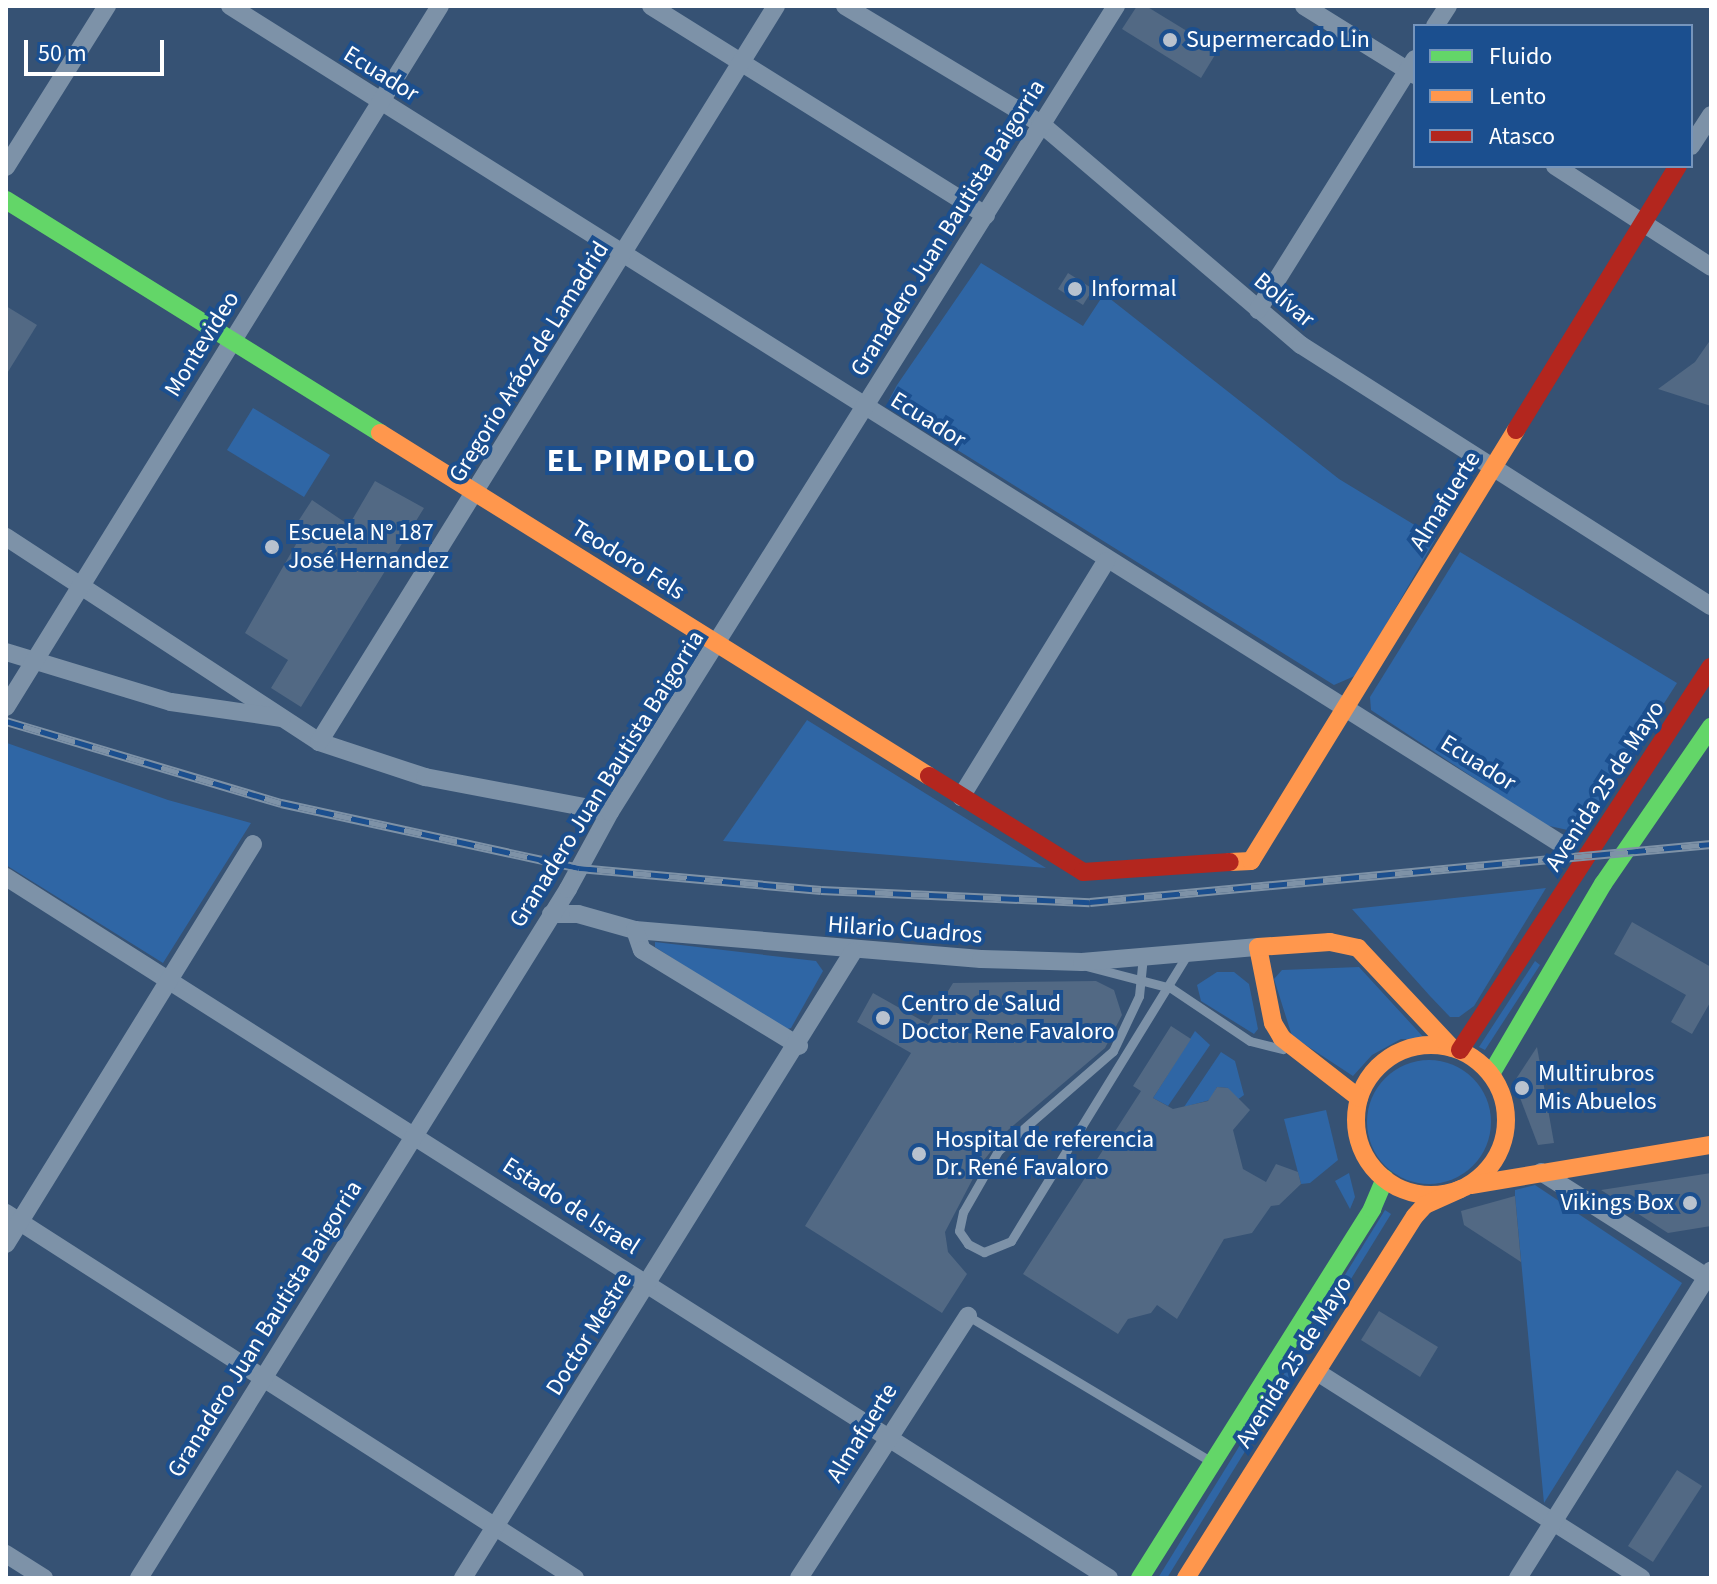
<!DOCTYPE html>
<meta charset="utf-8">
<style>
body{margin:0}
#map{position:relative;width:1717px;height:1584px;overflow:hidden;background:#365274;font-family:"Source Sans 3",sans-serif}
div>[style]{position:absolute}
.green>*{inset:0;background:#2f66a5}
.round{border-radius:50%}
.building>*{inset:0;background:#526984}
.lane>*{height:9px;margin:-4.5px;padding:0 4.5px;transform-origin:4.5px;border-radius:4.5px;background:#7d92a8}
.street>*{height:18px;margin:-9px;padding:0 9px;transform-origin:9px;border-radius:9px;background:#7d92a8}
.fast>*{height:18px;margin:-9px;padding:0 9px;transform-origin:9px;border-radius:9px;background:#63d668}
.slow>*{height:18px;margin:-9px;padding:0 9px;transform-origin:9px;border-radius:9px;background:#ff974d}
.slow>.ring{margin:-9px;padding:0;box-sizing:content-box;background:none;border:18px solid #ff974d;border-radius:50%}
.jam>*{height:18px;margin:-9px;padding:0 9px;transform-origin:9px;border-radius:9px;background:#b3261e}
.rail>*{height:9px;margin-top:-4.5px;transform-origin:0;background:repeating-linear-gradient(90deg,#1b4f8f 0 18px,#7e92a7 0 36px);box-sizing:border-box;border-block:2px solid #7e92a7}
.dots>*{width:22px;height:22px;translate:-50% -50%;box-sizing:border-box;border:4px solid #1b4f8f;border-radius:50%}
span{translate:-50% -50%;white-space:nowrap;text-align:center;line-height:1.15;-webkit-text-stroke:8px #1b4f8f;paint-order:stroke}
.poi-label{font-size:24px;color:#fff}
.left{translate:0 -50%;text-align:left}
.right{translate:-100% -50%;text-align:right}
.street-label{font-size:24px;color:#fff}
.district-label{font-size:32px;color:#fff;font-weight:700;letter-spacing:2px}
.frame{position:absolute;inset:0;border:8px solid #fff;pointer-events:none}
.legend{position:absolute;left:1413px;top:24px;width:280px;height:144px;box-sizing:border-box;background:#1b4f8f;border:2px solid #7695bc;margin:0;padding:10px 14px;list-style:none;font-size:24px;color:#fff}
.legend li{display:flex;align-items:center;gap:16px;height:40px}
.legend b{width:40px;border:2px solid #7695bc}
.scale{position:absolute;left:24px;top:40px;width:140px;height:36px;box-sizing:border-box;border:4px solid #fff;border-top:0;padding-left:10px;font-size:24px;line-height:28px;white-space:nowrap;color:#fff;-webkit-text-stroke:6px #1b4f8f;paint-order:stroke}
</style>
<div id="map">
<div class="green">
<i style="clip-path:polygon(981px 263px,1083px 326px,1104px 294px,1339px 479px,1436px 538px,1357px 675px,1334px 685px,895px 411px,889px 400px,897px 385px)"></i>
<i style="clip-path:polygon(253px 408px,330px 455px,304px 497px,227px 450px)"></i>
<i style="clip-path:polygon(1460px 552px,1677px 683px,1581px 833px,1545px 825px,1371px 710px,1370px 697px)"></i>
<i style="clip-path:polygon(807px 720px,1046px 868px,723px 841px)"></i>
<i style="clip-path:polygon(7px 743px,168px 800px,251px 823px,163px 963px,6px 865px)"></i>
<i style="clip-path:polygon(1546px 888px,1474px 1006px,1459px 1017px,1450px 1017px,1430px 996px,1352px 909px)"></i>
<i style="clip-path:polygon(655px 942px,816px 961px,823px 971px,791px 1028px,784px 1030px,655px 947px)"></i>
<i style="clip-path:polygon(1535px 961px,1540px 965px,1485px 1050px,1479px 1047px)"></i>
<i style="clip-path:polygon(1359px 967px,1426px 1040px,1401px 1039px,1372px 1055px,1353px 1076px,1292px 1036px,1274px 979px,1282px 970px)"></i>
<i style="clip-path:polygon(1217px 972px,1234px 972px,1249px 984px,1258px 1029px,1254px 1034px,1201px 1001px,1197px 985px)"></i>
<i style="clip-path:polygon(1195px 1031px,1210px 1045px,1168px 1106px,1153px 1098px)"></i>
<i style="clip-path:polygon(1221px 1052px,1235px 1061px,1244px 1095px,1230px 1105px,1228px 1088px,1217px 1087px,1210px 1100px,1184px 1107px)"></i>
<i class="round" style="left:1367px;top:1060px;width:124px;height:124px"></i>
<i style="clip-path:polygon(1326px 1110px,1338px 1160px,1310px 1183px,1301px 1184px,1284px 1119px)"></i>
<i style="clip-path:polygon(1349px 1173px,1355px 1197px,1350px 1209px,1335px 1181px)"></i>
<i style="clip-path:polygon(1535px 1185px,1682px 1283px,1544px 1503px,1515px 1196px,1515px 1190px)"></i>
<i style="clip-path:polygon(1385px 1210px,1391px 1214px,1167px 1578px,1158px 1578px)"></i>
</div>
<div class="building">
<i style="clip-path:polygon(1137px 6px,1146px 6px,1218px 50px,1201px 78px,1122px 29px)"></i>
<i style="clip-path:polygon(1068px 273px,1093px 289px,1083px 305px,1058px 289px)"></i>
<i style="clip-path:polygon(6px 306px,37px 325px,6px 375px)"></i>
<i style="clip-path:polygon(1711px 339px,1711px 406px,1658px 389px,1695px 362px)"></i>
<i style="clip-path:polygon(375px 481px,424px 508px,301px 707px,271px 688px,288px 660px,245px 633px,299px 539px,290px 534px,312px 500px,349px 525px)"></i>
<i style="clip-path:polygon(1632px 922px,1711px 967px,1711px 1001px,1692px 1034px,1671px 1022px,1686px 995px,1614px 954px)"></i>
<i style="clip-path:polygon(1096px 981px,1114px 990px,1122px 1015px,1105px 1048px,1008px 1130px,980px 1165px,945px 1232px,948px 1252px,967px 1274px,942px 1313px,805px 1226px,911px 1053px,857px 1022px,873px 993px,928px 1024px,953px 983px)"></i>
<i style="clip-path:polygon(1171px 1026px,1191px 1039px,1153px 1098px,1173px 1109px,1208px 1101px,1217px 1087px,1228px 1088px,1250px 1110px,1233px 1130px,1243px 1169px,1266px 1182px,1276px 1164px,1298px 1172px,1301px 1184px,1279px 1205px,1271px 1206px,1252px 1233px,1224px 1239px,1177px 1319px,1157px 1305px,1151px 1313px,1128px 1319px,1118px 1334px,1023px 1274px,1141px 1091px,1133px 1086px)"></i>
<i style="clip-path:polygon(1537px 1047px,1554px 1143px,1538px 1145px,1514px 1082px)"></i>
<i style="clip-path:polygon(1711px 1173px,1711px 1226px,1668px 1233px,1601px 1190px)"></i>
<i style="clip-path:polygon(1515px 1196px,1521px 1262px,1464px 1225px,1461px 1211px)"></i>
<i style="clip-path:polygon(1379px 1311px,1438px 1347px,1420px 1377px,1361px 1340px)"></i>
<i style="clip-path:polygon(1677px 1470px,1702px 1486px,1653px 1562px,1628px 1546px)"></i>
</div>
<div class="lane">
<i style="left:1143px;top:956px;width:40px;rotate:95.7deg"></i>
<i style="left:1139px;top:996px;width:61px;rotate:115.3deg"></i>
<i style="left:1113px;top:1051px;width:152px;rotate:139deg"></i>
<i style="left:998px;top:1151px;width:70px;rotate:119.8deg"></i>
<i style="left:963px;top:1212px;width:19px;rotate:102deg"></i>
<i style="left:959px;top:1231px;width:16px;rotate:55deg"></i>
<i style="left:968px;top:1244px;width:18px;rotate:27deg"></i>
<i style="left:984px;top:1252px;width:29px;rotate:-22deg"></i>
<i style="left:1011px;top:1241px;width:339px;rotate:-58.4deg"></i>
<i style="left:1086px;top:966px;width:88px;rotate:14.5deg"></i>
<i style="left:1171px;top:988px;width:95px;rotate:33.9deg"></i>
<i style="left:1250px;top:1041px;width:34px;rotate:14deg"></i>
<i style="left:968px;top:1316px;width:282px;rotate:30.9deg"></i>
</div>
<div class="street">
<i style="left:230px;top:6px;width:1575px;rotate:32.19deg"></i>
<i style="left:651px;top:6px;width:395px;rotate:32deg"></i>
<i style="left:845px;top:6px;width:227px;rotate:31deg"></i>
<i style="left:1040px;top:123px;width:343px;rotate:40.4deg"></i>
<i style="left:1301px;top:345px;width:486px;rotate:32.5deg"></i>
<i style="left:1304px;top:6px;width:131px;rotate:31.9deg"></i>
<i style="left:1435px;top:26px;width:24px;rotate:-57deg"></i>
<i style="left:1691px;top:146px;width:37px;rotate:-57deg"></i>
<i style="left:1555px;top:166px;width:186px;rotate:32.9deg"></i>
<i style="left:6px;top:167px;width:190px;rotate:-57.9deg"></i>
<i style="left:1258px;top:310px;width:296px;rotate:-58deg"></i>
<i style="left:6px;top:537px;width:374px;rotate:33.2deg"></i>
<i style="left:319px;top:742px;width:112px;rotate:18.3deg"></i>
<i style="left:425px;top:777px;width:188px;rotate:10.7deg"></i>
<i style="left:6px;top:652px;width:172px;rotate:16.9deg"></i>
<i style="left:171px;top:702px;width:112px;rotate:8.2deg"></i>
<i style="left:6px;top:707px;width:824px;rotate:-58.24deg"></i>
<i style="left:319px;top:742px;width:866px;rotate:-58.16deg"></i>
<i style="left:961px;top:797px;width:277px;rotate:-58.4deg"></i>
<i style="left:6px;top:877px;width:1307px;rotate:32.44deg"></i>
<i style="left:551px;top:914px;width:27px"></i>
<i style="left:578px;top:914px;width:59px;rotate:15.7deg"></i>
<i style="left:635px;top:930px;width:347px;rotate:4.8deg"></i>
<i style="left:981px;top:959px;width:101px;rotate:1.7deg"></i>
<i style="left:1082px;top:962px;width:177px;rotate:-4.9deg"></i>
<i style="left:635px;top:930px;width:21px;rotate:71deg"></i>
<i style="left:642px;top:950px;width:184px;rotate:31.4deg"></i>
<i style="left:1541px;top:1172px;width:201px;rotate:32.4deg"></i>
<i style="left:6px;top:1213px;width:676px;rotate:32.68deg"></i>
<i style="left:6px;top:1244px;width:470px;rotate:-58.3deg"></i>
<i style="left:1317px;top:1372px;width:384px;rotate:32.4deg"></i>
<i style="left:6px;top:1554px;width:45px;rotate:32.3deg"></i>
<i style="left:139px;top:1578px;width:812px;rotate:-58.09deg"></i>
<i style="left:568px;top:889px;width:88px;rotate:-61.4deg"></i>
<i style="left:610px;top:812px;width:952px;rotate:-57.88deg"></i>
<i style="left:463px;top:1578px;width:738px;rotate:-58.08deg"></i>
<i style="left:799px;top:1578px;width:312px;rotate:-57.2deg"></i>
<i style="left:1518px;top:1578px;width:363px;rotate:-57.9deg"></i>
</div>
<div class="fast">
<i style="left:6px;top:200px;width:441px;rotate:31.9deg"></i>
<i style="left:1491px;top:1074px;width:221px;rotate:-59.5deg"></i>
<i style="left:1603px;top:884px;width:191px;rotate:-55.5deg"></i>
<i style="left:1140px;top:1578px;width:436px;rotate:-57.8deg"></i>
<i style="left:1372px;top:1209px;width:33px;rotate:-67deg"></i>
</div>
<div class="slow">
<i style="left:380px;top:433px;width:647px;rotate:32deg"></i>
<i style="left:1230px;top:862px;width:21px;rotate:-3deg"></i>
<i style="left:1251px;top:861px;width:506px;rotate:-58.41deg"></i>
<i class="ring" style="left:1356px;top:1045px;width:132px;height:132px"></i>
<i style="left:1359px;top:1098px;width:98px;rotate:-142.1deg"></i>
<i style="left:1282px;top:1038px;width:17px;rotate:-121deg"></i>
<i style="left:1273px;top:1023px;width:77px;rotate:-101.2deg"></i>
<i style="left:1258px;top:947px;width:72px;rotate:-4deg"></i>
<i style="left:1330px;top:942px;width:29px;rotate:12deg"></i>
<i style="left:1358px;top:948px;width:137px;rotate:46.8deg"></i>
<i style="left:1471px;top:1185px;width:243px;rotate:-9.5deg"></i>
<i style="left:1186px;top:1578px;width:428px;rotate:-57.7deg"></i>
<i style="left:1415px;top:1216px;width:15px;rotate:-48deg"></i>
<i style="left:1425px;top:1205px;width:39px;rotate:-24deg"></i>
</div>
<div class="jam">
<i style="left:1516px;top:430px;width:310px;rotate:-58.5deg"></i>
<i style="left:929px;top:776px;width:181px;rotate:31.9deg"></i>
<i style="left:1083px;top:872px;width:147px;rotate:-3.9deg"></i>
<i style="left:1460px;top:1050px;width:458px;rotate:-56.8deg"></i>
</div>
<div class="rail">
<i style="left:6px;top:721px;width:287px;rotate:16.6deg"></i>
<i style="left:281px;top:803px;width:305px;rotate:12.3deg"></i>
<i style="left:579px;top:868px;width:243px;rotate:5.2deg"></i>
<i style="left:821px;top:890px;width:269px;rotate:2.6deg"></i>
<i style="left:1090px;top:902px;width:624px;rotate:-5.34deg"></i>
</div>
<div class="dots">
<i style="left:1170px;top:40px;background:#b9c2ce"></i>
<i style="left:1075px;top:289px;background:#b9c2ce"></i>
<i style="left:272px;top:547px;background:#b9c2ce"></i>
<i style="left:883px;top:1018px;background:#b9c2ce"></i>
<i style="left:1522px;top:1088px;background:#b9c2ce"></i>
<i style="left:919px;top:1154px;background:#b9c2ce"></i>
<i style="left:1690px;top:1203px;background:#b9c2ce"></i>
</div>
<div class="poi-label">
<span class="left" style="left:1186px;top:40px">Supermercado Lin</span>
<span class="left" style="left:1091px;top:289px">Informal</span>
<span class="left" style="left:288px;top:547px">Escuela N° 187<br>José Hernandez</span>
<span class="left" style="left:901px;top:1018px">Centro de Salud<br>Doctor Rene Favaloro</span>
<span class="left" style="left:1538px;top:1088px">Multirubros<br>Mis Abuelos</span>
<span class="left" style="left:935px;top:1154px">Hospital de referencia<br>Dr. René Favaloro</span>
<span class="right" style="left:1674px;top:1203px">Vikings Box</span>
</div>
<div class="street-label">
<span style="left:381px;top:74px;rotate:32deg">Ecuador</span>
<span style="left:948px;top:228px;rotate:-58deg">Granadero Juan Bautista Baigorria</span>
<span style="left:1284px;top:300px;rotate:40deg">Bolívar</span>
<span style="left:202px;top:344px;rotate:-58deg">Montevideo</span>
<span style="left:529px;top:362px;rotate:-58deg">Gregorio Aráoz de Lamadrid</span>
<span style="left:928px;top:420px;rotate:32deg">Ecuador</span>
<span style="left:1445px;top:501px;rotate:-58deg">Almafuerte</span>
<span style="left:628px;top:560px;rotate:32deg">Teodoro Fels</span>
<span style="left:1478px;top:763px;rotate:32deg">Ecuador</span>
<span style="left:607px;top:779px;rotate:-58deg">Granadero Juan Bautista Baigorria</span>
<span style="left:1605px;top:786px;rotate:-57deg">Avenida 25 de Mayo</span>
<span style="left:905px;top:930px;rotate:4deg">Hilario Cuadros</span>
<span style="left:571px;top:1206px;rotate:33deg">Estado de Israel</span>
<span style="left:265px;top:1329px;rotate:-58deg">Granadero Juan Bautista Baigorria</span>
<span style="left:589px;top:1334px;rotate:-58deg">Doctor Mestre</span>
<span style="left:1294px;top:1362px;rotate:-58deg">Avenida 25 de Mayo</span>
<span style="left:862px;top:1433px;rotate:-58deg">Almafuerte</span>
</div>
<div class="district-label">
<span style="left:652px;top:461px">EL PIMPOLLO</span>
</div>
<div class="frame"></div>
<ul class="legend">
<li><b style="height:10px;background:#63d668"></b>Fluido</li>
<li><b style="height:10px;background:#ff974d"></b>Lento</li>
<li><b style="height:10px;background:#b3261e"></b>Atasco</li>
</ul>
<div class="scale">50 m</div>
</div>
